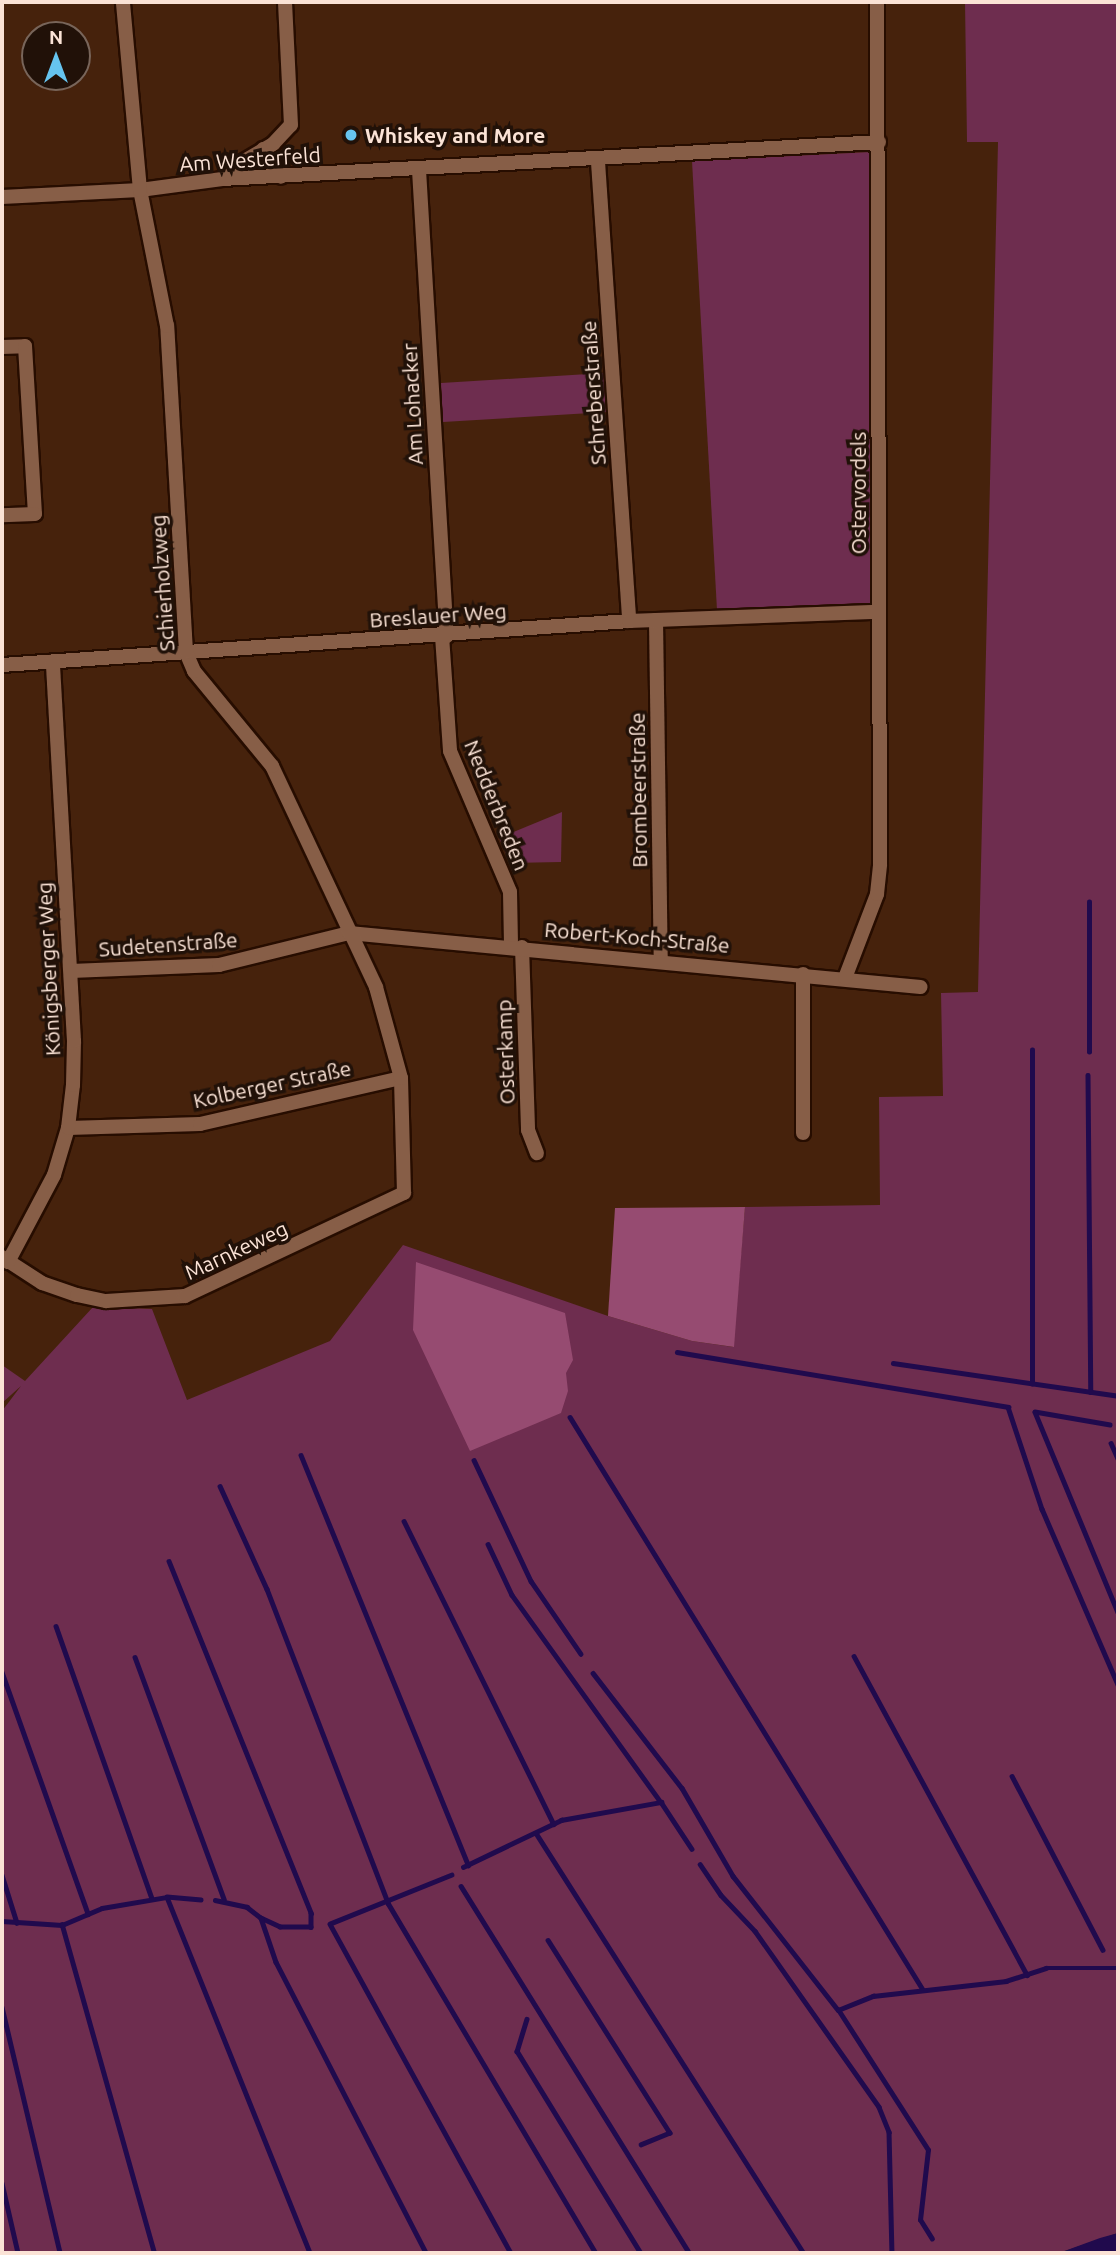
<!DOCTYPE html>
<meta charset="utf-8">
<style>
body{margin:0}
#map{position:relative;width:1120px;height:2255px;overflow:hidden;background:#46220c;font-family:Ubuntu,sans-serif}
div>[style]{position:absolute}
.green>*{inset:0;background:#6e2d4f}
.forest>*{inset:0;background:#964b71}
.water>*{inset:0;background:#200a4d}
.stream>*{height:4.5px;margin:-2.25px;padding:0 2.25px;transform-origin:2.25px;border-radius:2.25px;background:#200a4d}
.roads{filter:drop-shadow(2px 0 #270d00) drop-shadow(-2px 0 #270d00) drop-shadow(0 2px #270d00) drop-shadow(0 -2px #270d00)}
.street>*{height:14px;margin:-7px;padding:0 7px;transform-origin:7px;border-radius:7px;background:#875e47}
.dots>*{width:19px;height:19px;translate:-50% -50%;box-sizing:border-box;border:4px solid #211108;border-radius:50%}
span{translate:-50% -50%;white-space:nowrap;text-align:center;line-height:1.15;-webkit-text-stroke:7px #211108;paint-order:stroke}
.poi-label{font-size:21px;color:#fbe3d6;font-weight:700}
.left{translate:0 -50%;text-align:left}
.street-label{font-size:21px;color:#fbe3d6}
.frame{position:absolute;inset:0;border:4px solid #fbe3d6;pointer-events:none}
.north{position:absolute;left:21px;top:21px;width:70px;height:70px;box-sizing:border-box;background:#211108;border:2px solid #78655a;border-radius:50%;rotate:0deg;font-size:19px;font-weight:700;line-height:28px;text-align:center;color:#fbe3d6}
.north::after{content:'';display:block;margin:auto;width:24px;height:32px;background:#66c4ef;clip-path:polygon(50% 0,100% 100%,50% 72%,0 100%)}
</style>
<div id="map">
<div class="green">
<i style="clip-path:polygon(965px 2px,1118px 2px,1118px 2233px,1059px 2253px,2px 2253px,2px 1411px,21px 1386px,2px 1403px,2px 1365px,25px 1381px,93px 1307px,152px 1309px,187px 1400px,330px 1341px,403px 1245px,608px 1316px,692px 1341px,733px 1347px,745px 1207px,880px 1205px,879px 1097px,943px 1096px,941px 993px,978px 992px,998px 142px,967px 142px)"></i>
<i style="clip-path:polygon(871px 152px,872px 603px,717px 610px,692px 161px)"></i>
<i style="clip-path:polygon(604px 373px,607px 412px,443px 422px,441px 383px)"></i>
<i style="clip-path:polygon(562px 812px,561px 862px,510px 863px,499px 838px)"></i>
</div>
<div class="forest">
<i style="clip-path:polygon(745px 1207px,734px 1347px,692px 1341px,608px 1316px,615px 1208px)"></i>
<i style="clip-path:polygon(416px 1262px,565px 1313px,573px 1360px,566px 1373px,568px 1391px,561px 1413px,470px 1451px,413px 1330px)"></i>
</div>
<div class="water">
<i style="clip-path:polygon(1118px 2233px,1118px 2253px,1059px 2253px,1100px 2238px)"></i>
</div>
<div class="stream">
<i style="left:1089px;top:1052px;width:150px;rotate:-90deg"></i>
<i style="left:1088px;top:1075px;width:317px;rotate:89.5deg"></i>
<i style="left:677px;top:1352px;width:336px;rotate:9.4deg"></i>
<i style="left:1008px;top:1407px;width:108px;rotate:71.6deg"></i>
<i style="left:1042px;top:1509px;width:192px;rotate:66.6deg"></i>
<i style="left:893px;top:1363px;width:227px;rotate:8.3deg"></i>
<i style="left:1032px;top:1384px;width:334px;rotate:-90deg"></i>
<i style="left:570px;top:1417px;width:671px;rotate:58.35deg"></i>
<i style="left:1110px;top:1425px;width:76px;rotate:-170.2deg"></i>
<i style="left:1035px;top:1412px;width:217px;rotate:67.5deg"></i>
<i style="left:1111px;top:1443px;width:17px;rotate:66deg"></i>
<i style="left:301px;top:1455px;width:443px;rotate:67.8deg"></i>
<i style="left:474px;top:1460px;width:134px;rotate:64.8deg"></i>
<i style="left:531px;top:1581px;width:88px;rotate:55.6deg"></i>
<i style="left:220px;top:1486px;width:113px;rotate:65.5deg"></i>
<i style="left:267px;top:1589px;width:337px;rotate:68.9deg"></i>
<i style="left:388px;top:1903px;width:407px;rotate:59.3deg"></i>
<i style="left:404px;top:1521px;width:338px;rotate:63.7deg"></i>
<i style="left:488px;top:1544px;width:56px;rotate:64.8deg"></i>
<i style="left:512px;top:1595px;width:255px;rotate:54.3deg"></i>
<i style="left:169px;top:1561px;width:380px;rotate:68deg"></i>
<i style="left:311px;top:1913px;width:14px;rotate:90deg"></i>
<i style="left:311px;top:1927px;width:31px;rotate:180deg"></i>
<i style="left:280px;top:1927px;width:21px;rotate:-155deg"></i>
<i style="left:56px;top:1626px;width:288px;rotate:70.6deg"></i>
<i style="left:854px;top:1656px;width:363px;rotate:61.5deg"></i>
<i style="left:135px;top:1657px;width:258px;rotate:69.8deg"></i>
<i style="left:2px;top:1672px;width:257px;rotate:70.4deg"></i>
<i style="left:593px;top:1673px;width:145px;rotate:52.3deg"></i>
<i style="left:682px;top:1788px;width:102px;rotate:59.9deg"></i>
<i style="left:733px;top:1876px;width:170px;rotate:51.9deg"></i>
<i style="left:1012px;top:1776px;width:196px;rotate:62.4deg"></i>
<i style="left:536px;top:1833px;width:498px;rotate:57.5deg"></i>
<i style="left:700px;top:1864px;width:37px;rotate:56deg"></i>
<i style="left:721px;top:1895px;width:50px;rotate:46.6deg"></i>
<i style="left:755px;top:1931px;width:215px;rotate:54.8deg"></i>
<i style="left:879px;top:2107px;width:27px;rotate:68deg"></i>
<i style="left:889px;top:2132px;width:121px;rotate:88.6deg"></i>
<i style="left:463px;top:1867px;width:109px;rotate:-25.6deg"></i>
<i style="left:561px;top:1820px;width:102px;rotate:-10.2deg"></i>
<i style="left:661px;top:1802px;width:56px;rotate:56.6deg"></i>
<i style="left:2px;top:1875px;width:50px;rotate:72.6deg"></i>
<i style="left:452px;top:1875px;width:131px;rotate:158.1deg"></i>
<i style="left:330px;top:1924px;width:376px;rotate:61.2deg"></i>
<i style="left:461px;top:1886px;width:432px;rotate:58.1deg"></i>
<i style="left:201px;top:1900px;width:34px;rotate:-175deg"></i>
<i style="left:167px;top:1897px;width:384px;rotate:68.1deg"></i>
<i style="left:215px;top:1900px;width:33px;rotate:12deg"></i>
<i style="left:247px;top:1907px;width:18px;rotate:38deg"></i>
<i style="left:261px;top:1918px;width:46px;rotate:71.2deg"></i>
<i style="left:276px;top:1962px;width:327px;rotate:62.7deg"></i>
<i style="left:2px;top:1921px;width:60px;rotate:3.8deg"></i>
<i style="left:548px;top:1940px;width:228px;rotate:57.7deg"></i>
<i style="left:670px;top:2133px;width:31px;rotate:158deg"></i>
<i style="left:2px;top:2007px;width:253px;rotate:76.7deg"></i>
<i style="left:527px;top:2019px;width:34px;rotate:107deg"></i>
<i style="left:517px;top:2051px;width:237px;rotate:58.5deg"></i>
<i style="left:2px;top:2183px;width:72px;rotate:77.1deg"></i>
<i style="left:932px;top:2239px;width:22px;rotate:-122deg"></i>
<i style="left:920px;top:2220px;width:70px;rotate:-83.5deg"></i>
<i style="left:928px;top:2150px;width:166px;rotate:-122.7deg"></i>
<i style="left:838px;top:2010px;width:38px;rotate:-22deg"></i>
<i style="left:873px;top:1996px;width:134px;rotate:-6.4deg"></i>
<i style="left:1006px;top:1981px;width:42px;rotate:-18deg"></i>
<i style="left:1046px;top:1968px;width:72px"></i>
<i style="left:154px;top:2253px;width:341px;rotate:-105.7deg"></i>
<i style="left:62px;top:1925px;width:43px;rotate:-23deg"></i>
<i style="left:102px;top:1908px;width:66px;rotate:-9.6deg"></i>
</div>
<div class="roads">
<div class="street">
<i style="left:263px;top:149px;width:33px;rotate:57deg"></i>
<i style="left:598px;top:162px;width:460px;rotate:86.1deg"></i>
<i style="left:419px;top:170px;width:467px;rotate:86.6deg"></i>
<i style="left:222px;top:179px;width:15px;rotate:-48deg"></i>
<i style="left:232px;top:168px;width:48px;rotate:-30.3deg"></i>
<i style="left:273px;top:144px;width:26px;rotate:-47deg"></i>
<i style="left:291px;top:125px;width:123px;rotate:-92.8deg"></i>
<i style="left:2px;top:197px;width:138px;rotate:-2.9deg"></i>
<i style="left:140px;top:190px;width:83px;rotate:-7.6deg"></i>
<i style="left:222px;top:179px;width:658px;rotate:-3.22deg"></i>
<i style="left:2px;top:347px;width:23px;rotate:-2deg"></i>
<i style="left:25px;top:346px;width:168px;rotate:86.6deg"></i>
<i style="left:35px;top:514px;width:33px;rotate:178deg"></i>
<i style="left:656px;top:620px;width:339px;rotate:89.2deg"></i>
<i style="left:442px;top:636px;width:115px;rotate:86deg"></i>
<i style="left:450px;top:751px;width:153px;rotate:66.9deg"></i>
<i style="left:510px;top:892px;width:54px;rotate:88.9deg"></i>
<i style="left:2px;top:665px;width:629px;rotate:-4.01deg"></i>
<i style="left:629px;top:621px;width:249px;rotate:-2.1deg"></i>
<i style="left:522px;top:947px;width:183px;rotate:88.1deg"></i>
<i style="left:528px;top:1130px;width:25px;rotate:69deg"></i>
<i style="left:71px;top:971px;width:148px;rotate:-2.3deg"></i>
<i style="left:219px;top:965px;width:134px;rotate:-13.8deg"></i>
<i style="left:349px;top:933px;width:574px;rotate:5.4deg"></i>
<i style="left:845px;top:978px;width:90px;rotate:-69.1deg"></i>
<i style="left:877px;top:894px;width:30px;rotate:-84deg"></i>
<i style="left:880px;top:864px;width:862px;rotate:-90.2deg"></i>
<i style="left:68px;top:1128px;width:132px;rotate:-1.7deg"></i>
<i style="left:200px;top:1124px;width:206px;rotate:-12.9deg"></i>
<i style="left:803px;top:1133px;width:159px;rotate:-90deg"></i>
<i style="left:2px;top:1257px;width:48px;rotate:33deg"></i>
<i style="left:42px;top:1283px;width:37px;rotate:19deg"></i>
<i style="left:77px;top:1295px;width:30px;rotate:12deg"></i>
<i style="left:106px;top:1301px;width:79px;rotate:-3.6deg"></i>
<i style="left:185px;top:1296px;width:242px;rotate:-25.2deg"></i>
<i style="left:404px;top:1193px;width:115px;rotate:-91.5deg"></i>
<i style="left:401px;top:1078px;width:94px;rotate:-105.4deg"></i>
<i style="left:376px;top:987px;width:244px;rotate:-115.2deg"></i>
<i style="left:272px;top:766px;width:123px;rotate:-129.4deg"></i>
<i style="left:194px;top:671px;width:21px;rotate:-113deg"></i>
<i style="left:186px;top:652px;width:327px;rotate:-93.3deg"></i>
<i style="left:167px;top:326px;width:139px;rotate:-101.2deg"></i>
<i style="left:140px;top:190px;width:189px;rotate:-95.2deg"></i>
<i style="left:8px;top:1262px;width:98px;rotate:-62.1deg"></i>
<i style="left:54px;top:1175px;width:49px;rotate:-73.4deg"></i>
<i style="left:68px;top:1128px;width:43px;rotate:-83.4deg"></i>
<i style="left:73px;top:1085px;width:44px;rotate:-88.7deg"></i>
<i style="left:74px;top:1041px;width:380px;rotate:-93.2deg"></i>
</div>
</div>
<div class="dots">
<i style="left:351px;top:135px;background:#66c4ef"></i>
</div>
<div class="poi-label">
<span class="left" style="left:365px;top:135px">Whiskey and More</span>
</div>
<div class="street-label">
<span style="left:250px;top:159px;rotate:-4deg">Am Westerfeld</span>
<span style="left:593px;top:393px;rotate:-94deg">Schreberstraße</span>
<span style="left:412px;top:404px;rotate:-93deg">Am Lohacker</span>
<span style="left:858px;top:493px;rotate:-90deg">Ostervordels</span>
<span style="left:162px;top:583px;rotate:-94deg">Schierholzweg</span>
<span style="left:438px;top:615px;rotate:-4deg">Breslauer Weg</span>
<span style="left:638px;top:790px;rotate:-91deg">Brombeerstraße</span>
<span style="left:497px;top:805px;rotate:68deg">Nedderbreden</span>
<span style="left:637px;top:937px;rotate:5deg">Robert-Koch-Straße</span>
<span style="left:168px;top:944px;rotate:-4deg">Sudetenstraße</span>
<span style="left:48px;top:969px;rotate:-93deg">Königsberger Weg</span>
<span style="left:505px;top:1052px;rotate:-92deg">Osterkamp</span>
<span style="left:272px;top:1084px;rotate:-12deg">Kolberger Straße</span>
<span style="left:236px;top:1250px;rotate:-25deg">Marnkeweg</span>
</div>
<div class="frame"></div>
<div class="north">N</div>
</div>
